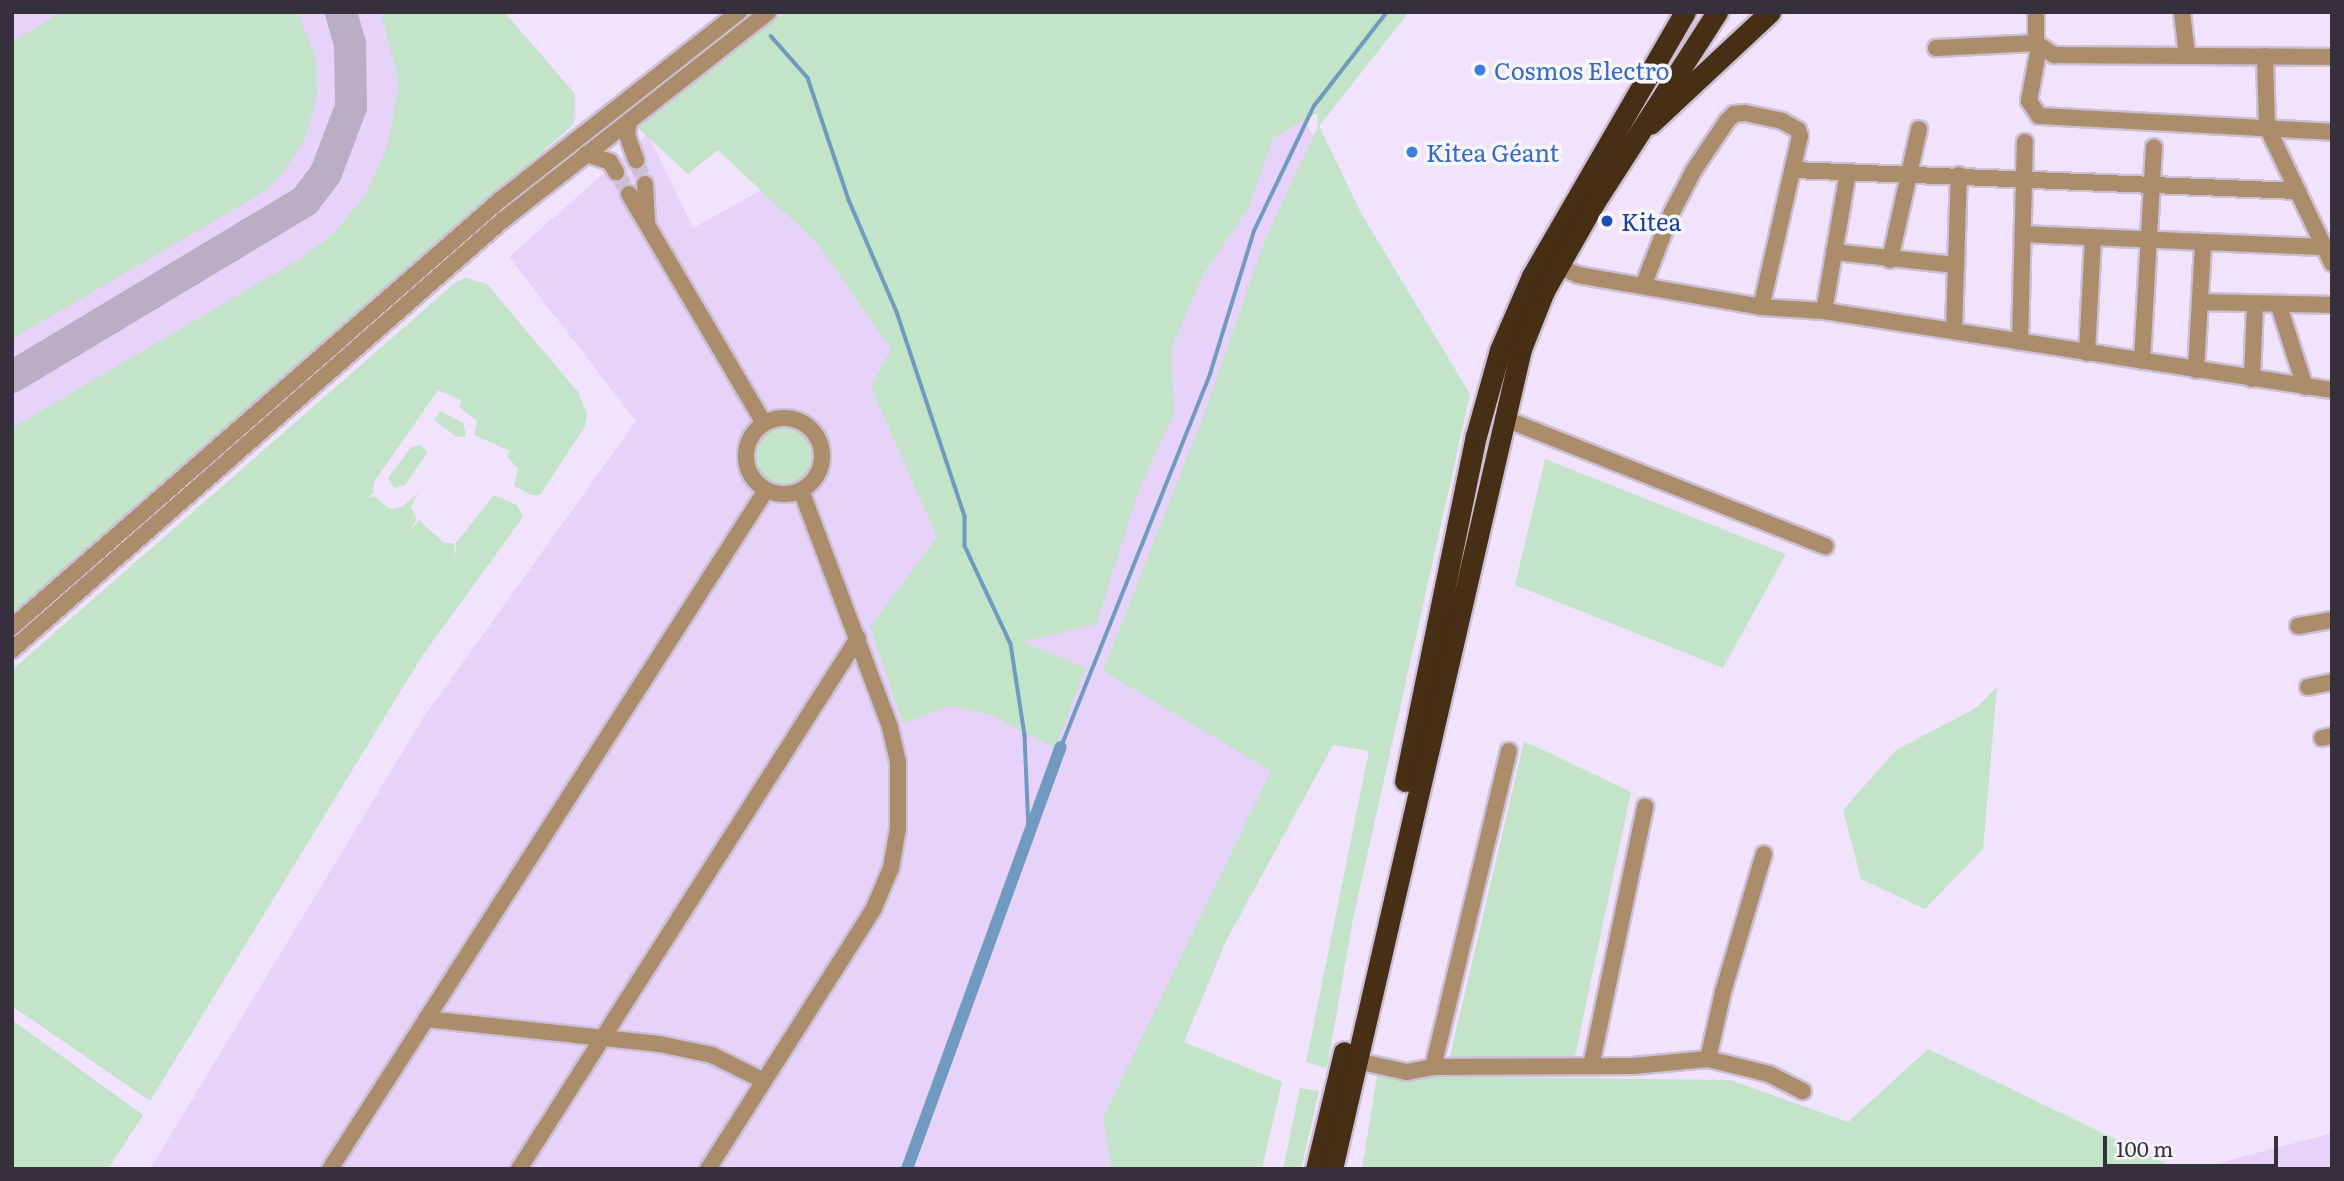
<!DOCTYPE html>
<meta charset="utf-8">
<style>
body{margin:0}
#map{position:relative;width:2344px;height:1181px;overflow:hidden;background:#f1e3fd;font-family:Literata,serif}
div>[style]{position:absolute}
.built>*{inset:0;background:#e7d2fa}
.green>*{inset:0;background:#c3e4c8}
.round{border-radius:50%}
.stream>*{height:3.5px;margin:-1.75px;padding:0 1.75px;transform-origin:1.75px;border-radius:1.75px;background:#709abf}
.canal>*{height:12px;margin:-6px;padding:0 6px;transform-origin:6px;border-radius:6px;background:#709abf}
.taxiway>*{height:32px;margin:-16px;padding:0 16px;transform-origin:16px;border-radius:16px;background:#baaec4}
.minor-tunnel>*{height:16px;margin-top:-8px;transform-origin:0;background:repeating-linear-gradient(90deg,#ccbfd6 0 16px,transparent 0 24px)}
.roads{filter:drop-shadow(2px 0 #ccbfd6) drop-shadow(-2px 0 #ccbfd6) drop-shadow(0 2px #ccbfd6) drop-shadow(0 -2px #ccbfd6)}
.minor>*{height:16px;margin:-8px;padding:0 8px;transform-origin:8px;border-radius:8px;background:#ab8c6b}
.minor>.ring{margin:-8px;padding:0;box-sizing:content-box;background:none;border:16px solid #ab8c6b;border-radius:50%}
.highway>*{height:21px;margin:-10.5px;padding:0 10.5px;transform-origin:10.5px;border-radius:10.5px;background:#462f14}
.dots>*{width:19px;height:19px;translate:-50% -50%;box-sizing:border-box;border:4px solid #f8f5fb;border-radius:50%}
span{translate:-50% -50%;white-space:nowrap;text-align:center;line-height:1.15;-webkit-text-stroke:7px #f8f5fb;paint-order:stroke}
.shop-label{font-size:24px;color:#366cbe}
.left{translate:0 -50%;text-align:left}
.transit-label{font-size:24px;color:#164399}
.frame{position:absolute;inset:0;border:14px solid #362f3c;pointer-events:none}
.scale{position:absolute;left:2103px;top:1136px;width:175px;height:32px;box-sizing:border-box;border:4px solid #362f3c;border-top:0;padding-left:9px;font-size:21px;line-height:24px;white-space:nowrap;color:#362f3c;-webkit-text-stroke:5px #f8f5fb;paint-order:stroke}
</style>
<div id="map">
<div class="built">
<i style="clip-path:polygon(12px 12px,504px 12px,575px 94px,576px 120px,12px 556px)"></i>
<i style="clip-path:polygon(1253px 12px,1314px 138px,1460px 398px,1126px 1169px,150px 1169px,423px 718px,636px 421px,509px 257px,648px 134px,693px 228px,778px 181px)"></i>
<i style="clip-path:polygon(2332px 1133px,2332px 1169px,2197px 1169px)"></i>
</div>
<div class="green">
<i style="clip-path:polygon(62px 12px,298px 12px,316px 59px,317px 94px,305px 139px,284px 171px,262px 193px,12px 339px,12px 42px)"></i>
<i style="clip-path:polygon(381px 12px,504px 12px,575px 94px,573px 125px,12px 614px,12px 428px,303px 257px,333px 234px,365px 196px,388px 144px,399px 83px)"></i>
<i style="clip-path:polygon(784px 12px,1409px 12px,1319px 126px,1361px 213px,1470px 394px,1353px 919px,1327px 1068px,1306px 1062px,1369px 751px,1333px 745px,1226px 941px,1184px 1042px,1282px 1082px,1262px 1169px,1112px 1169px,1103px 1118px,1271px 771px,1103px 671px,1204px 414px,1265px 240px,1318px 126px,1317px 113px,1273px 138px,1249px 207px,1204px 273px,1171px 349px,1174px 414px,1141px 484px,1096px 624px,1023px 642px,1086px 668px,1055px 748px,991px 715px,950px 706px,903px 723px,870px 627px,937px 537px,871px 387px,891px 349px,818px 244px,718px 150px,688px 174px,638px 128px)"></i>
<i style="clip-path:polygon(466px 278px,487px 284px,578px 392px,587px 414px,585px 426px,540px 495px,531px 495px,514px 486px,518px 469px,507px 456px,510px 451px,474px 435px,477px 421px,459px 407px,462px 401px,438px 390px,374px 482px,373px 494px,366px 498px,374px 496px,390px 509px,402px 507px,418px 493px,411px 507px,417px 519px,409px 532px,419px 520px,444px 543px,454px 543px,455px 558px,456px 543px,494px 495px,517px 505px,523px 517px,422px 656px,150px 1101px,12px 1006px,12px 670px,456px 282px)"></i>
<i style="clip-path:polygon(440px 411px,463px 423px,466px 436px,457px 437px,434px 420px)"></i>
<i class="round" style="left:755px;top:426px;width:58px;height:58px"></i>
<i style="clip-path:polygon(419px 445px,428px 452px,405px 485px,394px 488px,388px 478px,411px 447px)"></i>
<i style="clip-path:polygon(1545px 459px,1786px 554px,1723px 668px,1515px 585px)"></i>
<i style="clip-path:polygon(1997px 687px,1983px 849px,1925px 909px,1861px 879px,1843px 810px,1896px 750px,1976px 708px)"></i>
<i style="clip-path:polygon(1524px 741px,1631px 792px,1575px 1056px,1449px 1061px)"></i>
<i style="clip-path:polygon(12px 1020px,143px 1115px,108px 1169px,12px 1169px)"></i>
<i style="clip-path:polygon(1928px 1049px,2177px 1169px,1362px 1169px,1377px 1076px,1730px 1080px,1848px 1122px)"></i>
<i style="clip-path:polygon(1300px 1088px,1319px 1091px,1301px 1169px,1283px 1169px)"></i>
</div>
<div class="stream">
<i style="left:771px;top:36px;width:56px;rotate:48.6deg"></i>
<i style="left:808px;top:78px;width:129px;rotate:71.4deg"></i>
<i style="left:849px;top:200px;width:122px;rotate:66.8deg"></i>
<i style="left:897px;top:312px;width:215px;rotate:71.6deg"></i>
<i style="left:965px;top:516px;width:30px;rotate:90deg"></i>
<i style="left:965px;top:546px;width:108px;rotate:64.9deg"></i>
<i style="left:1011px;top:644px;width:92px;rotate:81.3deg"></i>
<i style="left:1025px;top:735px;width:96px;rotate:87.6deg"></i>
<i style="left:1061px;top:747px;width:402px;rotate:-68.2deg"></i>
<i style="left:1210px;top:374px;width:150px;rotate:-72.9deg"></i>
<i style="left:1254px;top:231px;width:139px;rotate:-64.4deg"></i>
<i style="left:1314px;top:106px;width:119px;rotate:-52.2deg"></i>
</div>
<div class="canal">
<i style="left:907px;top:1169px;width:449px;rotate:-70deg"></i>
</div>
<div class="taxiway">
<i style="left:12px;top:377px;width:342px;rotate:-31deg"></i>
<i style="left:305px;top:201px;width:35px;rotate:-53deg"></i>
<i style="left:326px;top:173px;width:71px;rotate:-69.3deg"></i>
<i style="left:351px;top:107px;width:63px;rotate:-90.9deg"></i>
<i style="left:350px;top:44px;width:33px;rotate:-106deg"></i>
</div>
<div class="minor-tunnel">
<i style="left:636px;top:160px;width:26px;rotate:69deg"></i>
<i style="left:616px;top:172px;width:26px;rotate:59deg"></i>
</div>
<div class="roads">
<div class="minor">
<i style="left:2036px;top:12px;width:31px;rotate:90deg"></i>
<i style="left:2036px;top:43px;width:22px;rotate:34deg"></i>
<i style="left:2054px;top:55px;width:278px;rotate:0.4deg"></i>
<i style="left:2182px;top:12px;width:43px;rotate:83.4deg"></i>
<i style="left:2039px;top:47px;width:55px;rotate:100.5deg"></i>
<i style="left:2029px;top:101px;width:18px;rotate:56deg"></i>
<i style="left:2039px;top:116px;width:293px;rotate:3.1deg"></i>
<i style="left:1936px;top:48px;width:100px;rotate:-2.9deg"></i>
<i style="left:2265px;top:56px;width:71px;rotate:88.4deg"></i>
<i style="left:2267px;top:127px;width:151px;rotate:64.5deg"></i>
<i style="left:629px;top:122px;width:13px;rotate:99deg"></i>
<i style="left:627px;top:135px;width:27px;rotate:70deg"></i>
<i style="left:586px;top:154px;width:25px;rotate:18deg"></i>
<i style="left:610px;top:162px;width:12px;rotate:59deg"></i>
<i style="left:1794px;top:170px;width:504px;rotate:2.39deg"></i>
<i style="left:645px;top:184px;width:38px;rotate:87deg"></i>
<i style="left:629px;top:194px;width:266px;rotate:59.5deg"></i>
<i style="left:2023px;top:234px;width:301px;rotate:2.5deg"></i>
<i style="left:1834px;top:252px;width:123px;rotate:6.1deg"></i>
<i style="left:1890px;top:260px;width:134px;rotate:-77.5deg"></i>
<i style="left:1557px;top:266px;width:23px;rotate:23deg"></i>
<i style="left:1578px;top:275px;width:186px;rotate:9.9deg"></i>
<i style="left:1761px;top:307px;width:63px;rotate:3.6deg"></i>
<i style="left:1824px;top:311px;width:514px;rotate:8.84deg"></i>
<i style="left:1643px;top:286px;width:79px;rotate:-68.6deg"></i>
<i style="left:1672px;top:212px;width:47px;rotate:-62.4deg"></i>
<i style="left:1694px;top:170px;width:59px;rotate:-56deg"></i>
<i style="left:1727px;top:121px;width:10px;rotate:-45deg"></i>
<i style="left:1734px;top:114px;width:11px;rotate:-5deg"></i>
<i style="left:1745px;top:113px;width:38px;rotate:12deg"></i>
<i style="left:1782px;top:121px;width:18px;rotate:29deg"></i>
<i style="left:1798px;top:130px;width:6px;rotate:72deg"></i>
<i style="left:1800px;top:136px;width:175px;rotate:102.8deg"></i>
<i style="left:2200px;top:302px;width:132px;rotate:1.3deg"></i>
<i style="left:2279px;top:306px;width:85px;rotate:72.2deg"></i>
<i style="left:1824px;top:311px;width:141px;rotate:-80.2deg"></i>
<i style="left:1954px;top:330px;width:155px;rotate:-88.2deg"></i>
<i style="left:2020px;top:342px;width:200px;rotate:-88.6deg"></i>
<i style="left:2087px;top:353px;width:115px;rotate:-87deg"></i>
<i style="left:2142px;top:361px;width:214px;rotate:-86.8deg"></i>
<i style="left:2196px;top:370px;width:126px;rotate:-86.8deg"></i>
<i style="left:2252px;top:379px;width:74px;rotate:-87.7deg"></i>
<i class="ring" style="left:746px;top:418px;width:60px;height:60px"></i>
<i style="left:1503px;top:418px;width:347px;rotate:21.7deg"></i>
<i style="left:2298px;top:626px;width:35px;rotate:-10deg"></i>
<i style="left:12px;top:627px;width:650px;rotate:-41.19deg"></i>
<i style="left:501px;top:199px;width:303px;rotate:-38.2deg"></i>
<i style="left:12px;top:650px;width:653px;rotate:-41.21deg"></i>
<i style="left:503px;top:220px;width:337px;rotate:-38.1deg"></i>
<i style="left:2308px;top:687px;width:25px;rotate:-12deg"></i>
<i style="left:2322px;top:738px;width:10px;rotate:-11deg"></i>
<i style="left:426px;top:1019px;width:234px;rotate:6.1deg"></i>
<i style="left:659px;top:1044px;width:54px;rotate:11.7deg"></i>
<i style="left:712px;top:1055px;width:58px;rotate:26.6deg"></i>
<i style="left:1708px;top:1059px;width:69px;rotate:-77.4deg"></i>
<i style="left:1723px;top:992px;width:144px;rotate:-73.5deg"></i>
<i style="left:1357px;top:1061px;width:51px;rotate:12.4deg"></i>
<i style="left:1407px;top:1072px;width:26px;rotate:-11deg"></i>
<i style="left:1433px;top:1067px;width:200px;rotate:-0.3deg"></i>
<i style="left:1633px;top:1066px;width:75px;rotate:-5.3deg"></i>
<i style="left:1708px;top:1059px;width:63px;rotate:13.8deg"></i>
<i style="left:1769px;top:1074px;width:38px;rotate:27deg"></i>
<i style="left:1591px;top:1066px;width:265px;rotate:-78.2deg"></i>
<i style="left:1433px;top:1067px;width:325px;rotate:-76.5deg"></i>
<i style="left:330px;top:1169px;width:807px;rotate:-57.29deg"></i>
<i style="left:519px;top:1169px;width:630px;rotate:-57.45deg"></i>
<i style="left:708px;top:1169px;width:309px;rotate:-57.5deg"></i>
<i style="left:874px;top:908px;width:43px;rotate:-67deg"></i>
<i style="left:891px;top:868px;width:41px;rotate:-80.1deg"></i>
<i style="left:898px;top:828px;width:66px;rotate:-90deg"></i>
<i style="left:898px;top:762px;width:36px;rotate:-103deg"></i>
<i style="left:890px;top:727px;width:253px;rotate:-110.6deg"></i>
</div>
<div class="highway">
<i style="left:1650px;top:124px;width:164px;rotate:-43deg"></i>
<i style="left:1405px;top:781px;width:352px;rotate:-78.4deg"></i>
<i style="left:1476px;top:436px;width:89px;rotate:-74.4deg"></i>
<i style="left:1500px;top:350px;width:81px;rotate:-66.6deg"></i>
<i style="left:1532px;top:276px;width:305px;rotate:-59.9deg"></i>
<i style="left:1316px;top:1169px;width:120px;rotate:-76.5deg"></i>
<i style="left:1332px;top:1169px;width:841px;rotate:-77.02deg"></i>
<i style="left:1521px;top:349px;width:62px;rotate:-68.4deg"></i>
<i style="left:1544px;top:291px;width:105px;rotate:-60.3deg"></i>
<i style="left:1596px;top:200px;width:224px;rotate:-57.2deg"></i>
</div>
</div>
<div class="dots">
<i style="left:1480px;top:70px;background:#3f7fe0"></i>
<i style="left:1412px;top:152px;background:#3f7fe0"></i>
<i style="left:1607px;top:221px;background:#1a4fb4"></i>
</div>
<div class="shop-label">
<span class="left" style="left:1494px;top:70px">Cosmos Electro</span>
<span class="left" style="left:1426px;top:152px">Kitea Géant</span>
</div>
<div class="transit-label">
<span class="left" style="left:1621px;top:221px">Kitea</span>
</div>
<div class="frame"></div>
<div class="scale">100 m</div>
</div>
